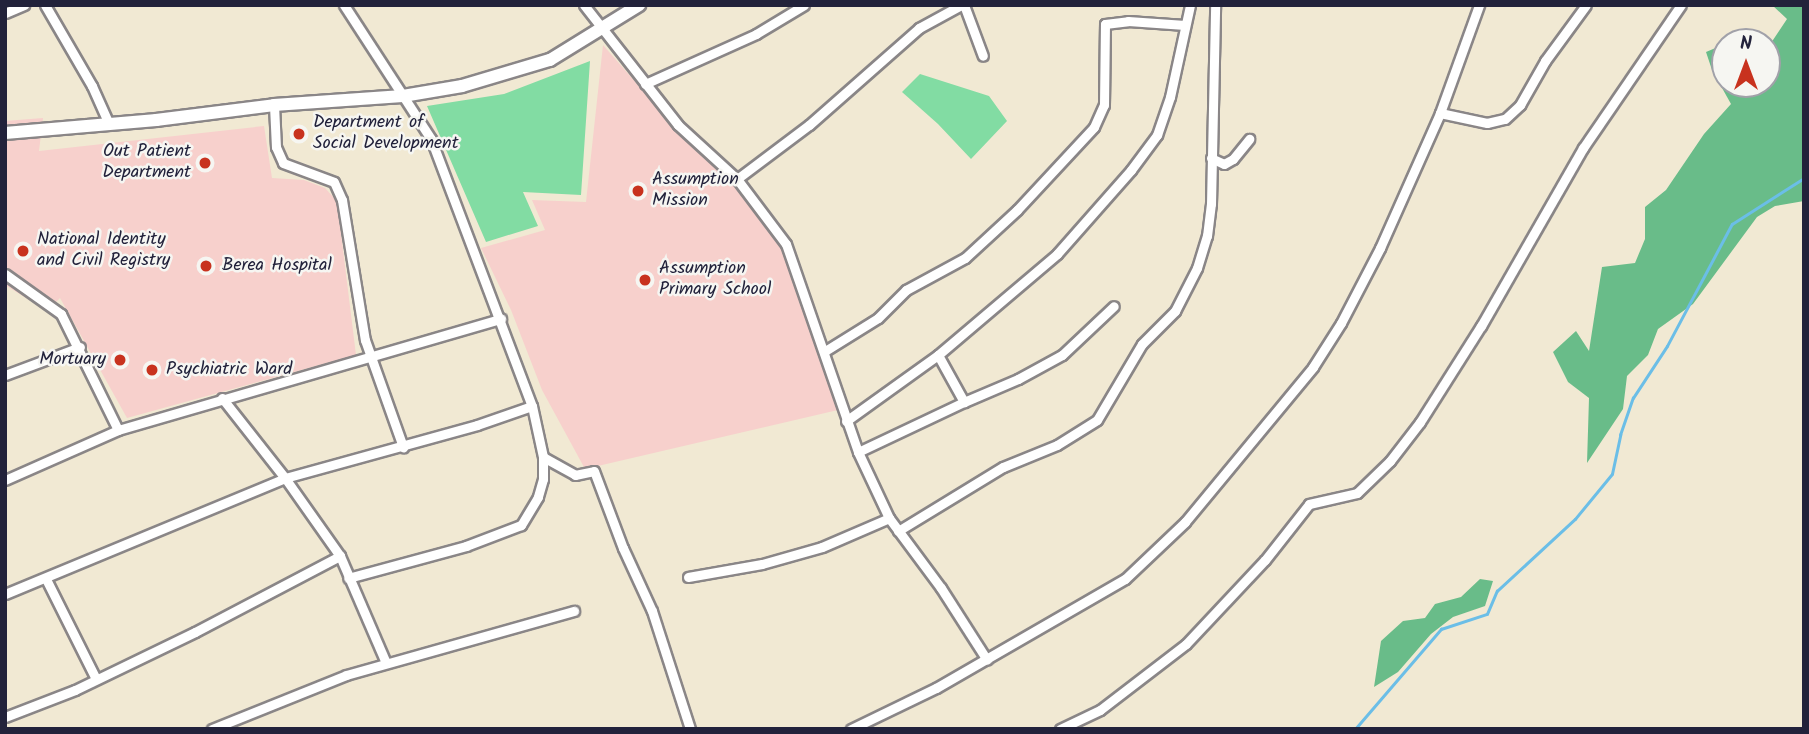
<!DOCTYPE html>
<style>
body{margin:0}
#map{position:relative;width:1809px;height:734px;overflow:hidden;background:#f1e9d3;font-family:Kalam,sans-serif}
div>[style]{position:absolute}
.built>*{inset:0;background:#f7d0cc}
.green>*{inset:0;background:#82dca3}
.forest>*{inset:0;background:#69bc89}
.stream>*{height:2.5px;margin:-1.25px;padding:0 1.25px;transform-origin:1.25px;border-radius:1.25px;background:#6bbee7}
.roads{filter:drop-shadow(2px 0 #8a8687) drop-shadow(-2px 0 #8a8687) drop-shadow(0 2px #8a8687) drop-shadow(0 -2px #8a8687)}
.minor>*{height:9px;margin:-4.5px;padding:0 4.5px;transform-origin:4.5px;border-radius:4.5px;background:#fff}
.secondary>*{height:12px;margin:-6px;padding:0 6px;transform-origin:6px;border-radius:6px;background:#fff}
.dots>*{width:19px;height:19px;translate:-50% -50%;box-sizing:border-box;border:4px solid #f6f6f2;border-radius:50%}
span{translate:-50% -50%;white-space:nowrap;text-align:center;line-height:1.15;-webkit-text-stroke:5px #f6f6f2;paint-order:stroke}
.poi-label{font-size:18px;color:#22223b}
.left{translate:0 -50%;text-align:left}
.right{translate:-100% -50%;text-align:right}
.frame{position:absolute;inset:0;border:7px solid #22223b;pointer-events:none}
.north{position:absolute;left:1711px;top:28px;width:70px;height:70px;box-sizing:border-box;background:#f6f6f2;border:2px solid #a1a1a9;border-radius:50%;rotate:0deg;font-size:19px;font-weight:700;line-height:28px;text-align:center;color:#22223b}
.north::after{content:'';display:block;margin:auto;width:24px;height:32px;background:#c8321e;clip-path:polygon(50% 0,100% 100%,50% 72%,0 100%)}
</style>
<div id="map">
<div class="built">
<i style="clip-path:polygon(603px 45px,675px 127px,737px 187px,782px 250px,838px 410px,585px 469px,542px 390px,511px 310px,481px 248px,545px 230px,532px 200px,586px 202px)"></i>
<i style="clip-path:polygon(43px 118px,39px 151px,264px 126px,272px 178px,304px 180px,325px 188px,337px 201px,356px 355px,127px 418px,60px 298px,47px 311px,5px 285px,5px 121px)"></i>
</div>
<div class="green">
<i style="clip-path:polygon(590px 61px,581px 195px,523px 192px,538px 226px,486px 242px,427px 106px,504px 94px)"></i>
<i style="clip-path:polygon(920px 74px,989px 96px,1007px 121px,971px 159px,938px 124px,902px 92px)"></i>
</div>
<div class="forest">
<i style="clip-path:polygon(1772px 5px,1804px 5px,1804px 201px,1775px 206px,1757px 217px,1693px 304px,1658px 329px,1648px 355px,1627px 376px,1623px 409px,1587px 463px,1589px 398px,1568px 382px,1553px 352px,1576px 331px,1589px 351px,1602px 267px,1635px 263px,1645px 239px,1645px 207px,1666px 190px,1704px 134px,1731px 104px,1712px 70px,1706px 52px,1725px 44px,1725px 84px,1767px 84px,1767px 49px,1787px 19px)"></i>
<i style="clip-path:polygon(1480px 579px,1493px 581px,1485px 606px,1453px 617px,1431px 634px,1398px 672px,1374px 687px,1381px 641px,1403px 621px,1425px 618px,1435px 604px,1461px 597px)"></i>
</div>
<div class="stream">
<i style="left:1355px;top:729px;width:132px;rotate:-49.3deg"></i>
<i style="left:1441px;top:629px;width:48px;rotate:-18.1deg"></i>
<i style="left:1487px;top:614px;width:25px;rotate:-67deg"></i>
<i style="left:1497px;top:591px;width:106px;rotate:-42.7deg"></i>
<i style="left:1575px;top:519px;width:58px;rotate:-50.6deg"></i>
<i style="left:1612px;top:474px;width:40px;rotate:-78deg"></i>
<i style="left:1620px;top:435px;width:39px;rotate:-71deg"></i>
<i style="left:1633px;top:398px;width:62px;rotate:-56.8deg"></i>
<i style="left:1667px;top:346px;width:138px;rotate:-62deg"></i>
<i style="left:1732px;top:224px;width:85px;rotate:-32.6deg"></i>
</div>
<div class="roads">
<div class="minor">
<i style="left:45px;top:5px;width:94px;rotate:59.9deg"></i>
<i style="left:92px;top:86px;width:42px;rotate:65.9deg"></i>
<i style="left:344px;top:5px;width:160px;rotate:57deg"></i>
<i style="left:431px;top:139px;width:285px;rotate:69.3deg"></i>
<i style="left:532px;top:406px;width:52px;rotate:77.8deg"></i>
<i style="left:543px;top:457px;width:22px;rotate:90deg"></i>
<i style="left:543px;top:479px;width:19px;rotate:106deg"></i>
<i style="left:538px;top:497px;width:33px;rotate:121deg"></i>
<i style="left:521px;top:525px;width:59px;rotate:159.1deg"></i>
<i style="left:466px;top:546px;width:122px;rotate:164.8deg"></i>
<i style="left:584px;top:5px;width:152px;rotate:51.9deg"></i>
<i style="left:678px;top:125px;width:80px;rotate:42.5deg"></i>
<i style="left:737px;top:179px;width:81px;rotate:53deg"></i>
<i style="left:786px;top:244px;width:220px;rotate:70.9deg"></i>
<i style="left:858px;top:452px;width:73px;rotate:64.8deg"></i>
<i style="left:889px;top:518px;width:87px;rotate:53.4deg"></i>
<i style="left:941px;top:588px;width:85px;rotate:57.4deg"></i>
<i style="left:964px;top:5px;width:54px;rotate:69.6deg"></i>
<i style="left:5px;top:13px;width:21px;rotate:-23deg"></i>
<i style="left:645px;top:84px;width:122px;rotate:-24.2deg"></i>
<i style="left:756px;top:34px;width:56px;rotate:-31.1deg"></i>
<i style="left:274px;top:105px;width:42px;rotate:87.3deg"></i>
<i style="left:276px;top:147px;width:17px;rotate:66deg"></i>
<i style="left:283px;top:163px;width:54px;rotate:20.4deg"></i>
<i style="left:334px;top:182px;width:20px;rotate:66deg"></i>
<i style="left:342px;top:200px;width:142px;rotate:80.7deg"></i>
<i style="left:365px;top:340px;width:114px;rotate:70.4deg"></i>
<i style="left:1440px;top:113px;width:48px;rotate:12deg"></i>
<i style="left:1487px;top:123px;width:18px;rotate:-13deg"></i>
<i style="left:1505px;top:119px;width:21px;rotate:-43deg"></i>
<i style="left:1520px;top:105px;width:51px;rotate:-60.4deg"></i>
<i style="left:1545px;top:61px;width:69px;rotate:-53.8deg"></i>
<i style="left:1211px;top:158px;width:14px;rotate:25deg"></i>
<i style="left:1224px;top:164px;width:10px;rotate:-29deg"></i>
<i style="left:1233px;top:159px;width:26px;rotate:-51deg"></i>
<i style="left:737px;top:179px;width:90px;rotate:-36.9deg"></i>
<i style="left:809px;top:125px;width:147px;rotate:-41.4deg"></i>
<i style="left:919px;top:28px;width:48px;rotate:-28.7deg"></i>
<i style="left:5px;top:274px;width:69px;rotate:35.5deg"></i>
<i style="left:61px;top:314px;width:129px;rotate:63.8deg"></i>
<i style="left:825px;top:351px;width:62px;rotate:-31.9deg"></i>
<i style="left:878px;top:318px;width:40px;rotate:-45deg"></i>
<i style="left:906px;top:290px;width:67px;rotate:-28.5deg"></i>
<i style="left:965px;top:258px;width:71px;rotate:-42.7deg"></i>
<i style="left:1017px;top:210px;width:113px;rotate:-47.1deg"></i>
<i style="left:1094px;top:127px;width:24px;rotate:-66deg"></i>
<i style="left:1104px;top:105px;width:81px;rotate:-89.3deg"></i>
<i style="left:1105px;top:24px;width:23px;rotate:-7deg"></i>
<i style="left:1128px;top:21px;width:57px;rotate:4deg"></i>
<i style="left:938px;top:355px;width:54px;rotate:61deg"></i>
<i style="left:964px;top:402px;width:59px;rotate:-23.1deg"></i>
<i style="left:1018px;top:379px;width:50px;rotate:-28.6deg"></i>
<i style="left:1062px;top:355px;width:71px;rotate:-43.3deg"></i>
<i style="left:5px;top:375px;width:80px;rotate:-20.5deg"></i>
<i style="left:222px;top:398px;width:102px;rotate:51.8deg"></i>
<i style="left:285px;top:478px;width:95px;rotate:54.8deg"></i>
<i style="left:340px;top:556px;width:116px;rotate:66.7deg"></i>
<i style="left:846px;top:421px;width:113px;rotate:-35.7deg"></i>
<i style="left:938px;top:355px;width:156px;rotate:-40.3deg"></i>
<i style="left:1057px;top:254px;width:112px;rotate:-48.6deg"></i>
<i style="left:1131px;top:170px;width:44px;rotate:-53.4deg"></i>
<i style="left:1157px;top:135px;width:40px;rotate:-71.1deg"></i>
<i style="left:1170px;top:97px;width:94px;rotate:-77.7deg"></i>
<i style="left:858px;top:452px;width:117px;rotate:-25.3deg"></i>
<i style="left:543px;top:457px;width:37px;rotate:29deg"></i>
<i style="left:575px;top:475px;width:19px;rotate:-12deg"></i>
<i style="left:594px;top:471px;width:82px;rotate:69.4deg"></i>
<i style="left:623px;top:548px;width:69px;rotate:65.3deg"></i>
<i style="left:652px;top:611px;width:124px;rotate:72.1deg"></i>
<i style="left:5px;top:480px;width:124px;rotate:-23.9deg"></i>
<i style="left:118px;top:430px;width:399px;rotate:-16.2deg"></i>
<i style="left:898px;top:531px;width:123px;rotate:-31.4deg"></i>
<i style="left:1003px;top:467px;width:58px;rotate:-22.2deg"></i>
<i style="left:1057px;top:445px;width:47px;rotate:-32deg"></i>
<i style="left:1097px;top:420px;width:88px;rotate:-59.4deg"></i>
<i style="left:1142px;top:344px;width:47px;rotate:-45deg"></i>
<i style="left:1175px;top:311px;width:48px;rotate:-62.9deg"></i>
<i style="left:1197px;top:268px;width:34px;rotate:-73deg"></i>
<i style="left:1207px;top:236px;width:32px;rotate:-83deg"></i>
<i style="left:1211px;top:204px;width:199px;rotate:-88.8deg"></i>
<i style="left:688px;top:577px;width:75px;rotate:-10deg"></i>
<i style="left:762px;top:564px;width:62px;rotate:-15.8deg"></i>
<i style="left:822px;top:547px;width:73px;rotate:-23.4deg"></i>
<i style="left:46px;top:579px;width:112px;rotate:63.4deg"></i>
<i style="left:5px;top:594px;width:303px;rotate:-22.5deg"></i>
<i style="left:285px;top:478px;width:199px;rotate:-15.4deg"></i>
<i style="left:477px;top:425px;width:58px;rotate:-19.1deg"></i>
<i style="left:5px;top:717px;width:75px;rotate:-21.1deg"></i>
<i style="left:75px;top:690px;width:133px;rotate:-25.8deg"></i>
<i style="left:195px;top:632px;width:164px;rotate:-27.7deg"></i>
<i style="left:212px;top:729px;width:144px;rotate:-21.9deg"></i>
<i style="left:346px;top:675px;width:237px;rotate:-15.7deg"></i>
<i style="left:851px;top:729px;width:94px;rotate:-25.8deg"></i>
<i style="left:936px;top:688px;width:218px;rotate:-30deg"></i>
<i style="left:1125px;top:579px;width:83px;rotate:-43.5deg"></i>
<i style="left:1185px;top:522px;width:201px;rotate:-50.4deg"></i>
<i style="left:1313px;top:367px;width:52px;rotate:-57.5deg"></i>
<i style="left:1341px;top:323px;width:85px;rotate:-62.5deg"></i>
<i style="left:1380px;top:248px;width:148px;rotate:-66deg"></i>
<i style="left:1440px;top:113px;width:115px;rotate:-70.1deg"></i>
<i style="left:1060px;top:729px;width:44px;rotate:-25.4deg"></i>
<i style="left:1100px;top:710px;width:108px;rotate:-37.5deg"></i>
<i style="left:1186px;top:644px;width:115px;rotate:-46.8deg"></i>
<i style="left:1265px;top:560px;width:71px;rotate:-51.8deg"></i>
<i style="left:1309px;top:504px;width:49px;rotate:-12.9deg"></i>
<i style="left:1357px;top:493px;width:46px;rotate:-44.1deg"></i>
<i style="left:1390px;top:461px;width:49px;rotate:-52.4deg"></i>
<i style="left:1420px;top:422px;width:114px;rotate:-57.6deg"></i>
<i style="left:1481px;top:326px;width:205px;rotate:-60.2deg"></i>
<i style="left:1583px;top:148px;width:173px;rotate:-55.6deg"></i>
</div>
<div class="secondary">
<i style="left:5px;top:133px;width:152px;rotate:-4.9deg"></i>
<i style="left:156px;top:120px;width:119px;rotate:-7.2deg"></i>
<i style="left:274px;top:105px;width:129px;rotate:-4deg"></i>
<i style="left:403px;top:96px;width:60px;rotate:-9.6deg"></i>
<i style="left:462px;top:86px;width:92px;rotate:-16.5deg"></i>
<i style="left:550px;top:60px;width:105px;rotate:-31.7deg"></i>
</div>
</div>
<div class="dots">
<i style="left:299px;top:134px;background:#c8321e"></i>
<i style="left:205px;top:163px;background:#c8321e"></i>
<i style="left:638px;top:191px;background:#c8321e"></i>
<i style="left:23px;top:251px;background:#c8321e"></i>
<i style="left:206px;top:266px;background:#c8321e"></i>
<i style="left:645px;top:280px;background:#c8321e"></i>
<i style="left:120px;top:360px;background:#c8321e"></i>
<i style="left:152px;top:370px;background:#c8321e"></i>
</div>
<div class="poi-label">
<span class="left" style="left:313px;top:134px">Department of<br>Social Development</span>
<span class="right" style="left:191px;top:163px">Out Patient<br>Department</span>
<span class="left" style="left:652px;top:191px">Assumption<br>Mission</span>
<span class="left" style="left:37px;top:251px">National Identity<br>and Civil Registry</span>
<span class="left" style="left:222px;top:266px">Berea Hospital</span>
<span class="left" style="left:659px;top:280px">Assumption<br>Primary School</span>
<span class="right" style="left:106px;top:360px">Mortuary</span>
<span class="left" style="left:166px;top:370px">Psychiatric Ward</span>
</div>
<div class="frame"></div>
<div class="north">N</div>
</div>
